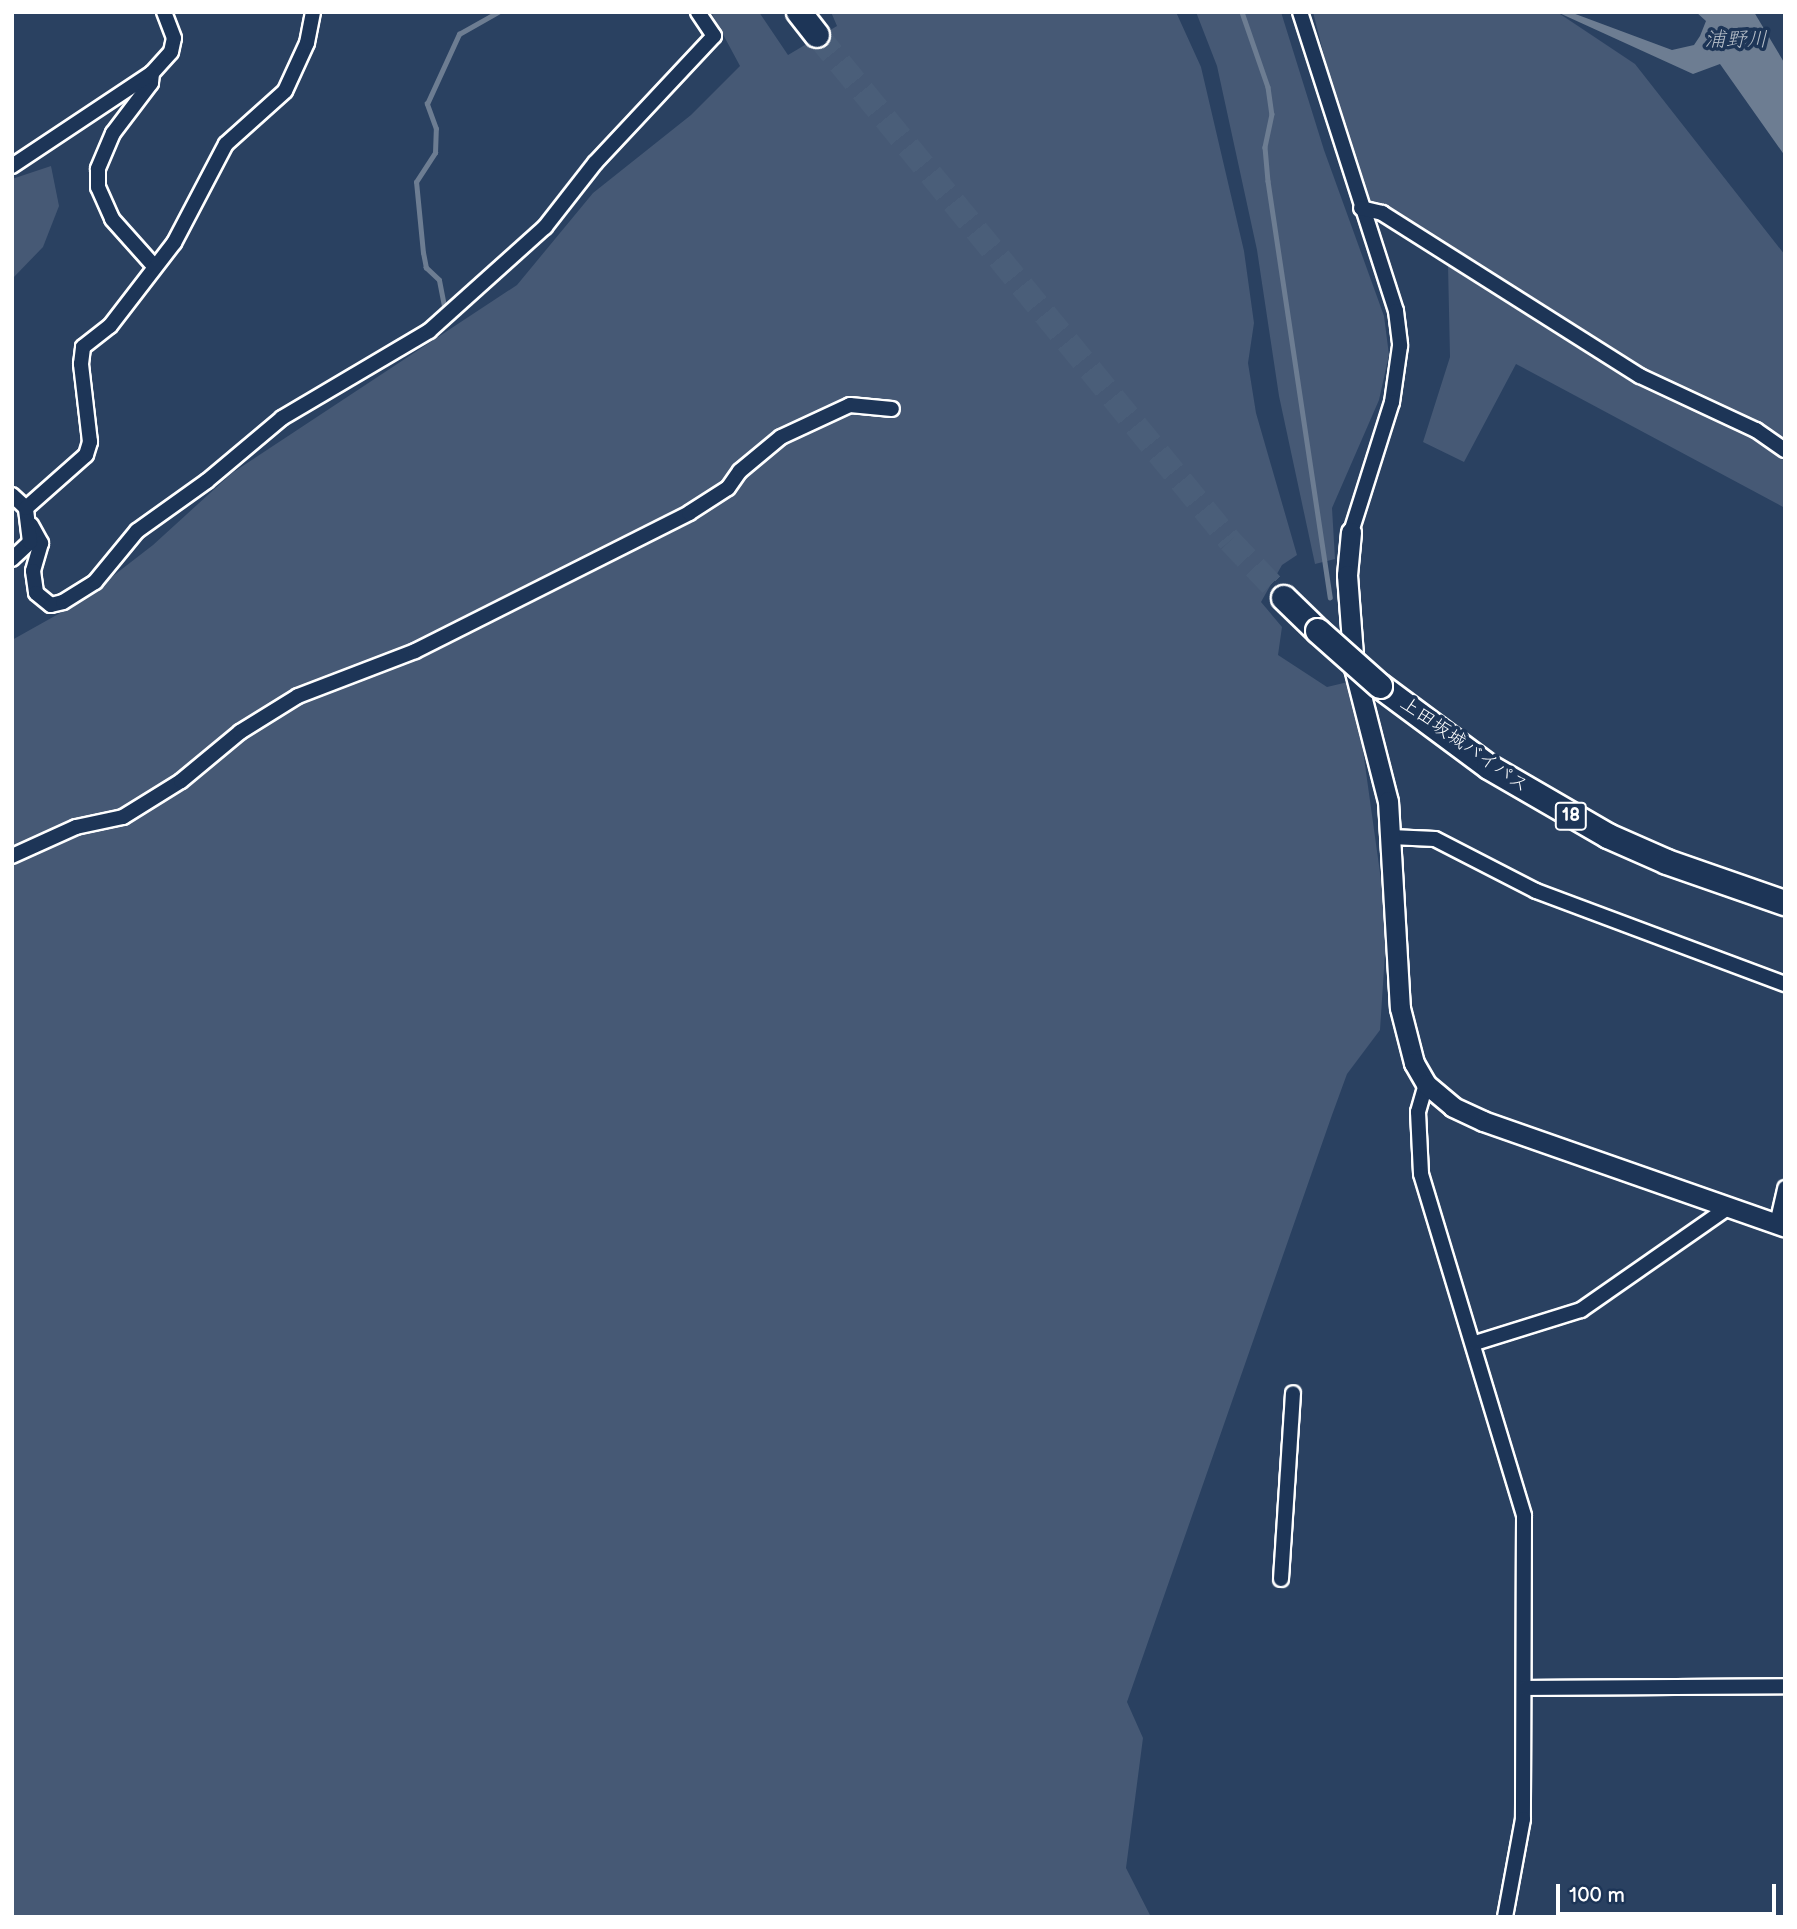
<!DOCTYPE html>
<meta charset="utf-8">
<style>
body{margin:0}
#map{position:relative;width:1797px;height:1929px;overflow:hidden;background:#2a4161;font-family:"Balsamiq Sans","Klee One",sans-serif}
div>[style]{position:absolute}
.green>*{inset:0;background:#465975}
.water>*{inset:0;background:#6d7d92}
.stream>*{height:4.5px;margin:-2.25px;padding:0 2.25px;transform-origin:2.25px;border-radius:2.25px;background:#6d7d92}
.trunk-tunnel>*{height:24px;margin-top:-12px;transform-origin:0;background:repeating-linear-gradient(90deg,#4a5e79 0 24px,transparent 0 36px)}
.roads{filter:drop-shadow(2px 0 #fff) drop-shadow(-2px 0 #fff) drop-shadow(0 2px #fff) drop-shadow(0 -2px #fff)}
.minor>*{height:14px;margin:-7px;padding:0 7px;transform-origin:7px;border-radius:7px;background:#1d3557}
.tertiary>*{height:19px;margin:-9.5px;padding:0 9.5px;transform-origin:9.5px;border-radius:9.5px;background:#1d3557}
.trunk>*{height:24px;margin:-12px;padding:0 12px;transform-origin:12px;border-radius:12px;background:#1d3557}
.bridges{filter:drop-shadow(2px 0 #fff) drop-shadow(-2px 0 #fff) drop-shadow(0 2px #fff) drop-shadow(0 -2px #fff)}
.trunk-bridge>*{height:24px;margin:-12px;padding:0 12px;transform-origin:12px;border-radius:12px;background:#1d3557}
span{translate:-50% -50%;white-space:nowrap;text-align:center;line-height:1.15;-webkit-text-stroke:7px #1d3557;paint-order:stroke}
.shield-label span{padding:2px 5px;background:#1d3557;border:2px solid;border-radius:5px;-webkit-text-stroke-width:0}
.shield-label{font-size:18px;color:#fff;font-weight:700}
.street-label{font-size:19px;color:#fff}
.water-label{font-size:21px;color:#b6bec8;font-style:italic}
.frame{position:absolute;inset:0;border:14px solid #fff;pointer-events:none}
.scale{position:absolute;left:1556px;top:1884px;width:220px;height:32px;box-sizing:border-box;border:4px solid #fff;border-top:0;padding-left:9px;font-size:21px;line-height:24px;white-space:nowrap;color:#fff;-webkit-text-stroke:5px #1d3557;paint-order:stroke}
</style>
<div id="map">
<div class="green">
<i style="clip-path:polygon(711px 12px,759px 12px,788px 55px,837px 26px,831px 12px,1176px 12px,1201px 67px,1244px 251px,1254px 323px,1248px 363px,1256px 413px,1297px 555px,1282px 565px,1261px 602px,1282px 627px,1278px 655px,1327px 687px,1348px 682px,1361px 736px,1387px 923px,1380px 1030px,1347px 1074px,1332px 1115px,1127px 1702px,1143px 1738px,1126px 1868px,1151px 1917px,12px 1917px,12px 640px,78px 603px,153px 545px,232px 473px,517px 285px,593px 193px,691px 115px,740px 66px)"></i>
<i style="clip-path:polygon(1196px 12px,1281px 12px,1324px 150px,1384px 316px,1389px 355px,1379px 400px,1332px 508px,1335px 559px,1315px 564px,1279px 396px,1257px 250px,1217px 66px)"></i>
<i style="clip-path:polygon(1313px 12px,1557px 12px,1635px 64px,1785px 255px,1785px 508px,1516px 364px,1464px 462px,1423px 442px,1450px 357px,1448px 265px,1386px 226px,1373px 207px,1344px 134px)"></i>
<i style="clip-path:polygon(51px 166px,59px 206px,43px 247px,12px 279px,12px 179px)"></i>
</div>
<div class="water">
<i style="clip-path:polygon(1557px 12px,1570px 12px,1672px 50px,1694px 45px,1700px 36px,1706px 21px,1696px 12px,1754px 12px,1785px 64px,1785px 156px,1720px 64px,1693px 74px)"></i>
</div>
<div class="stream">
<i style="left:1242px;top:12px;width:79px;rotate:70.9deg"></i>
<i style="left:1268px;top:87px;width:27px;rotate:82deg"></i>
<i style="left:1272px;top:114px;width:34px;rotate:102deg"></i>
<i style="left:1265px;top:147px;width:34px;rotate:85deg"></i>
<i style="left:1268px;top:181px;width:421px;rotate:81.5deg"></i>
<i style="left:444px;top:306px;width:26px;rotate:-101deg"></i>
<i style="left:439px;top:280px;width:18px;rotate:-137deg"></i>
<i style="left:426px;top:268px;width:15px;rotate:-101deg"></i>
<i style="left:423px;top:253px;width:71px;rotate:-95.6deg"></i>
<i style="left:416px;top:182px;width:35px;rotate:-57deg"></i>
<i style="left:435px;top:153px;width:24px;rotate:-88deg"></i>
<i style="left:436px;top:129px;width:27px;rotate:-110deg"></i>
<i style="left:427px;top:104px;width:77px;rotate:-65.4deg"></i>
<i style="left:459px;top:34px;width:45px;rotate:-29.4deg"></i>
</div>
<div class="trunk-tunnel">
<i style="left:817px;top:35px;width:653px;rotate:50.78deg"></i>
<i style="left:1230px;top:541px;width:79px;rotate:46.5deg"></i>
</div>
<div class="roads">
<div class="minor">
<i style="left:1300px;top:12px;width:314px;rotate:72.2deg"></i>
<i style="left:1396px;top:311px;width:35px;rotate:83deg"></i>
<i style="left:1400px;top:346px;width:57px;rotate:98.1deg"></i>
<i style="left:1392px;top:402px;width:136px;rotate:107.5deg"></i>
<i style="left:152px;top:73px;width:10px;rotate:96deg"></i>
<i style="left:151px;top:83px;width:63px;rotate:127.2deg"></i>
<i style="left:113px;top:133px;width:39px;rotate:113deg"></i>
<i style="left:98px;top:169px;width:18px;rotate:90deg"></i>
<i style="left:98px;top:187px;width:35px;rotate:66deg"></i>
<i style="left:112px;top:219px;width:63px;rotate:48.2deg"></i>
<i style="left:12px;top:166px;width:168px;rotate:-33.6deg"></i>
<i style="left:152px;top:73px;width:28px;rotate:-48deg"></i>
<i style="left:171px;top:52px;width:14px;rotate:-78deg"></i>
<i style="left:174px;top:38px;width:28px;rotate:-111deg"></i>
<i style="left:1361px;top:208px;width:22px;rotate:13deg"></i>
<i style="left:1382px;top:213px;width:305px;rotate:32.3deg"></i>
<i style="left:1640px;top:376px;width:128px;rotate:25deg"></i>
<i style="left:1756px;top:430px;width:35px;rotate:35deg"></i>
<i style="left:12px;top:495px;width:19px;rotate:43deg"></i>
<i style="left:31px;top:525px;width:21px;rotate:61deg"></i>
<i style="left:41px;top:543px;width:29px;rotate:106deg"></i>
<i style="left:33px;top:571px;width:22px;rotate:82deg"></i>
<i style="left:36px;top:593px;width:19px;rotate:39deg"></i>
<i style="left:51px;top:605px;width:12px;rotate:-14deg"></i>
<i style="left:63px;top:602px;width:38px;rotate:-32deg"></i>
<i style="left:95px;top:582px;width:66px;rotate:-50.5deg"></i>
<i style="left:137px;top:531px;width:86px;rotate:-35.5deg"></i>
<i style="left:207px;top:481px;width:98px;rotate:-40deg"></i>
<i style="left:282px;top:418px;width:171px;rotate:-30.6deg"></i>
<i style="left:429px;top:331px;width:156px;rotate:-41.9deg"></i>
<i style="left:545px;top:227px;width:81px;rotate:-52deg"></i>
<i style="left:595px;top:163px;width:174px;rotate:-46.9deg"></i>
<i style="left:714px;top:36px;width:29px;rotate:-124deg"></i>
<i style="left:12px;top:559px;width:25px;rotate:-43deg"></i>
<i style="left:30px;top:542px;width:34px;rotate:-97deg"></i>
<i style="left:26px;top:508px;width:80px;rotate:-41.5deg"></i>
<i style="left:86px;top:455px;width:14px;rotate:-73deg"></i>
<i style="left:90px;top:442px;width:79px;rotate:-96.6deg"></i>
<i style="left:81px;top:364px;width:17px;rotate:-83deg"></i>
<i style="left:83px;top:347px;width:34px;rotate:-38deg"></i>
<i style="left:110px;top:326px;width:105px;rotate:-52.4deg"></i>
<i style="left:174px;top:243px;width:112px;rotate:-62.3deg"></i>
<i style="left:226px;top:144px;width:79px;rotate:-41.9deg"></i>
<i style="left:285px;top:91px;width:53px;rotate:-65.4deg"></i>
<i style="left:307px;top:43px;width:32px;rotate:-79deg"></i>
<i style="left:1391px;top:837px;width:44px;rotate:2.6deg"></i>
<i style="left:1435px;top:839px;width:114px;rotate:27.2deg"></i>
<i style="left:1536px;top:891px;width:266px;rotate:20.5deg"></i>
<i style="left:12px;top:856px;width:70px;rotate:-24.4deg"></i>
<i style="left:76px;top:827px;width:48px;rotate:-12deg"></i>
<i style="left:123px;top:817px;width:68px;rotate:-31.8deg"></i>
<i style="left:181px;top:781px;width:77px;rotate:-39.7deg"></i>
<i style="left:240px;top:732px;width:68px;rotate:-31.8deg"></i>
<i style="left:298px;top:696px;width:125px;rotate:-21deg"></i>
<i style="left:415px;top:651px;width:307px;rotate:-26.7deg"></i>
<i style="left:689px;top:513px;width:46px;rotate:-32.7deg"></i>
<i style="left:728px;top:488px;width:21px;rotate:-55deg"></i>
<i style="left:740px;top:471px;width:53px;rotate:-39.7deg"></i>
<i style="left:781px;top:437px;width:76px;rotate:-24.9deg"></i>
<i style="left:850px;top:405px;width:42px;rotate:5.4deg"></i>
<i style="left:1426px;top:1084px;width:29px;rotate:106deg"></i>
<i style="left:1418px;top:1112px;width:62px;rotate:87.2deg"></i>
<i style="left:1421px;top:1174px;width:357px;rotate:73.2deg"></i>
<i style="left:1524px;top:1516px;width:303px;rotate:90.2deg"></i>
<i style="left:1523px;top:1819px;width:100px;rotate:100.4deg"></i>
<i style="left:1777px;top:1224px;width:37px;rotate:-77deg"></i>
<i style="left:1475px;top:1343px;width:111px;rotate:-17.3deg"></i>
<i style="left:1581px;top:1310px;width:178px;rotate:-34.9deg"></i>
<i style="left:1281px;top:1579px;width:186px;rotate:-86.3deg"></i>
<i style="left:1525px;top:1688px;width:260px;rotate:-0.4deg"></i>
</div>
<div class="tertiary">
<i style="left:1351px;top:532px;width:43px;rotate:95.3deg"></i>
<i style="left:1347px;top:575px;width:93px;rotate:85.7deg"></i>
<i style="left:1354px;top:668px;width:137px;rotate:75.7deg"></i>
<i style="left:1388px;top:801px;width:207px;rotate:86.7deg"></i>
<i style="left:1400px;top:1008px;width:57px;rotate:75.7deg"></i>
<i style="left:1414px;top:1063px;width:24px;rotate:60deg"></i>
<i style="left:1426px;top:1084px;width:35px;rotate:40deg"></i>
<i style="left:1453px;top:1107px;width:33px;rotate:25deg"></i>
<i style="left:1483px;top:1121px;width:320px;rotate:19.3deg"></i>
</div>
<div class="trunk">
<i style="left:799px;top:12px;width:29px;rotate:52deg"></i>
<i style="left:1284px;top:598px;width:47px;rotate:44.1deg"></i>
<i style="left:1380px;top:686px;width:136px;rotate:36.6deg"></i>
<i style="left:1489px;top:767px;width:138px;rotate:30.1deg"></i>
<i style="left:1608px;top:836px;width:64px;rotate:23.8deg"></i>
<i style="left:1667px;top:862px;width:125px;rotate:19.2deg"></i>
</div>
</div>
<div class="bridges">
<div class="trunk-bridge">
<i style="left:1318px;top:631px;width:83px;rotate:41.6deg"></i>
</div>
</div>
<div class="shield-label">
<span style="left:1571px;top:816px">18</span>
</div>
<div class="street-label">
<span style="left:1464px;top:745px;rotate:35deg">上田坂城バイパス</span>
</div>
<div class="water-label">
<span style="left:1736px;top:40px">浦野川</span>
</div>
<div class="frame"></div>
<div class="scale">100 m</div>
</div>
